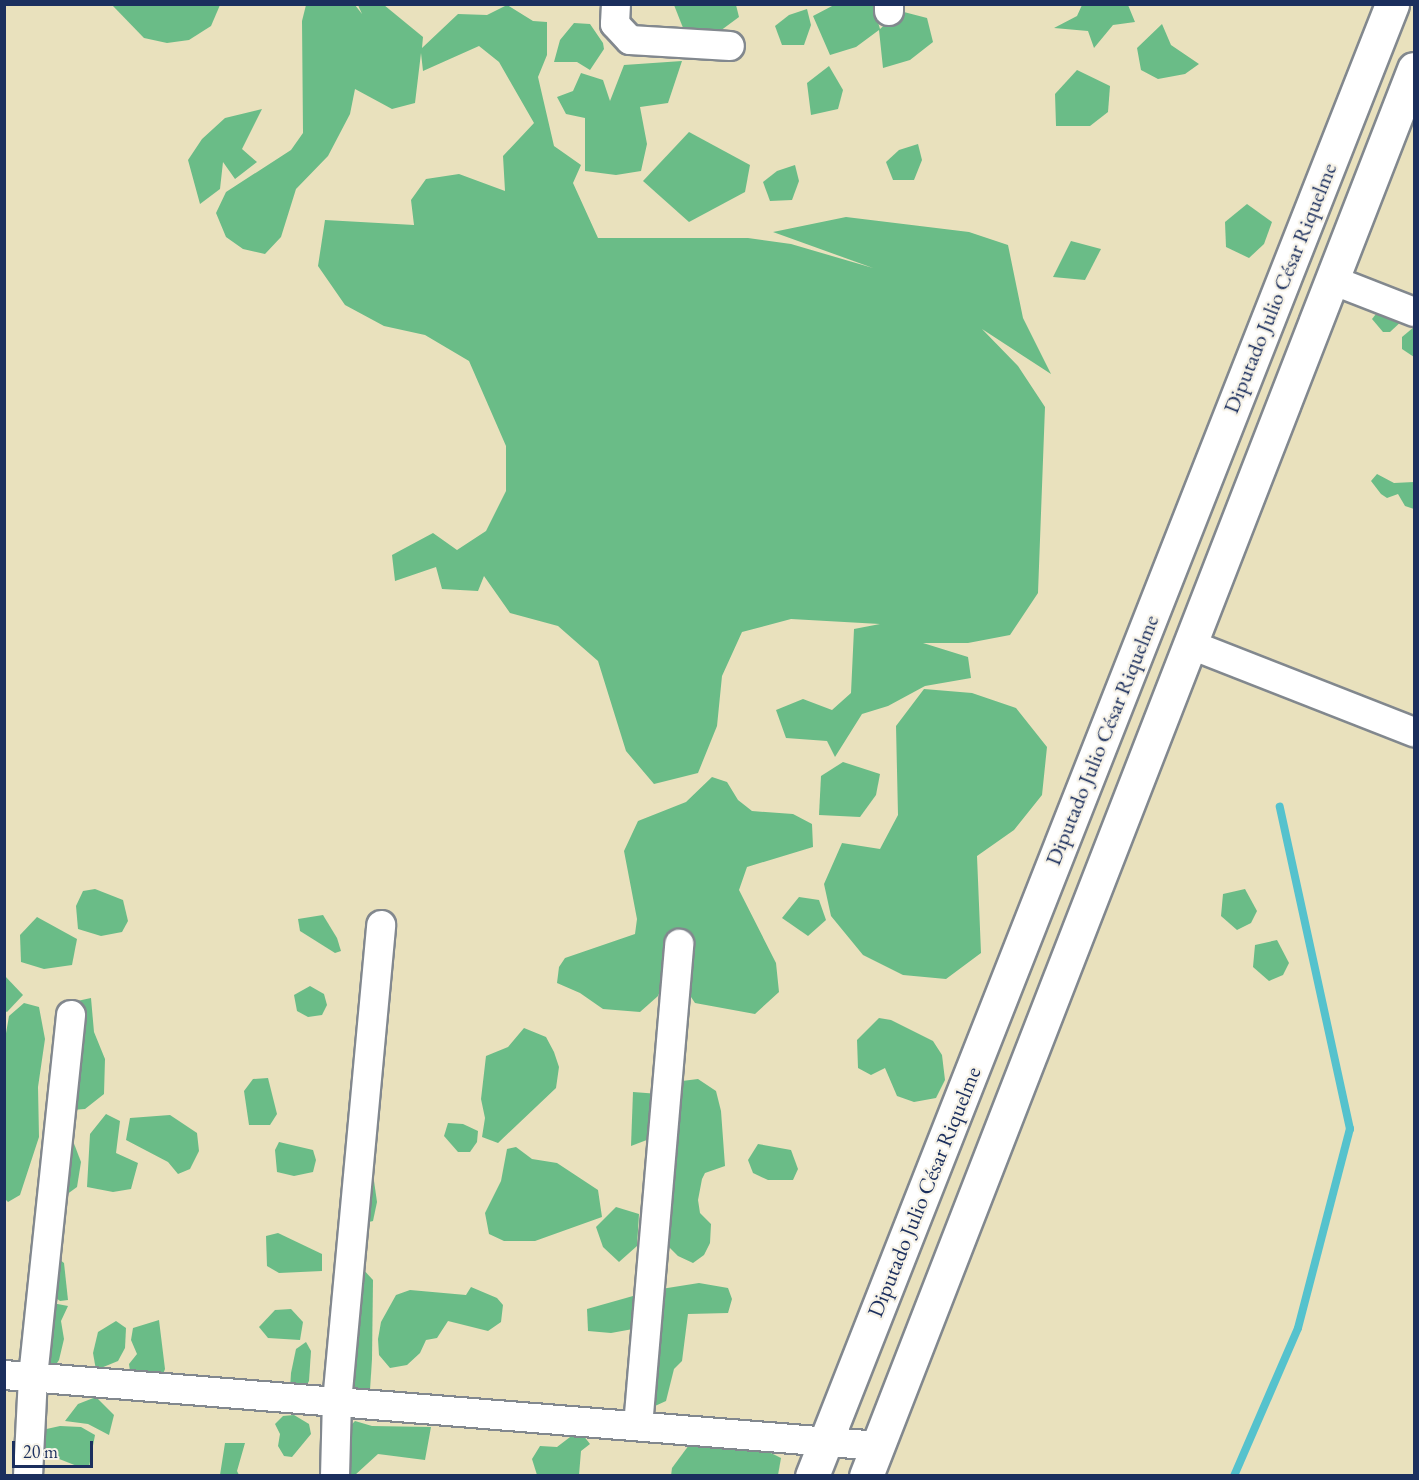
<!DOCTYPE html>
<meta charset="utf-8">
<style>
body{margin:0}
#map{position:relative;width:1419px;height:1480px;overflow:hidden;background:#e9e1bd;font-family:"EB Garamond",serif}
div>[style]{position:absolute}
.forest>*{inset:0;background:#6abc87}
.stream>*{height:8px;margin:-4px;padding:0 4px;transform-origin:4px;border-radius:4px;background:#55c2cd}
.roads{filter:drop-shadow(2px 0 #82888e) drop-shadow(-2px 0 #82888e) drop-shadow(0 2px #82888e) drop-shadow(0 -2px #82888e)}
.minor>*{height:28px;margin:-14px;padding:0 14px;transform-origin:14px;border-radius:14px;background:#fff}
.tertiary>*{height:33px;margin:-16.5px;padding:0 16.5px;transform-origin:16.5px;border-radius:16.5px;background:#fff}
span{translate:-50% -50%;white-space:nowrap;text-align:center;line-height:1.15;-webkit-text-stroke:4.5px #f7f3e8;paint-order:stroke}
.street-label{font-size:22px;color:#1b2f5e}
.frame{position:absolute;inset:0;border:6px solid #1b2f5e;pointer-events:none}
.scale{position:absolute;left:12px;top:1441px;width:81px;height:27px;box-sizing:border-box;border:3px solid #1b2f5e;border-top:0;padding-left:8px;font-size:18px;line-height:21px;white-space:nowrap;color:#1b2f5e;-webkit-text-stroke:4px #f7f3e8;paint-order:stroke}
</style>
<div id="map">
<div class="forest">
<i style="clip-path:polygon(112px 5px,220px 5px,211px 26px,189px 40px,167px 43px,144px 38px)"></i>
<i style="clip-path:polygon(306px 5px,355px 5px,362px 14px,358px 5px,384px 5px,423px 37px,422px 48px,458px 14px,487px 15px,507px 5px,533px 21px,547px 22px,547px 55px,538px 77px,554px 146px,581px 165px,573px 183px,598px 238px,748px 238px,791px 244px,873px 268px,773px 232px,846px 217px,969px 232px,1008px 245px,1023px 318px,1051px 374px,982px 329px,1018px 366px,1045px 407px,1038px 593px,1010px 635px,968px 643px,923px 643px,968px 657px,971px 678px,925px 686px,888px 706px,862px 714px,835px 757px,827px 741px,786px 738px,776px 710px,803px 699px,832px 710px,851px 693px,854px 629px,880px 624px,791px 619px,742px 632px,722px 676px,717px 726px,698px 773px,654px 784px,626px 751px,598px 661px,558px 626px,510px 613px,484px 576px,478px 591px,442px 589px,436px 567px,395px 581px,392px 555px,433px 533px,457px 550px,486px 531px,506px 491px,506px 446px,469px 361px,425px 335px,384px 326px,345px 305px,318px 266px,325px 220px,414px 225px,411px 200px,426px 179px,459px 174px,505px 191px,503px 156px,534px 123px,499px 62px,479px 46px,423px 71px,421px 53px,415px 103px,392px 109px,355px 89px,350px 114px,328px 156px,296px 189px,281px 237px,265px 254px,243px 249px,226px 237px,216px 213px,226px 192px,291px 150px,303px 133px,302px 21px)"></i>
<i style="clip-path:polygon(674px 5px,736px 5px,739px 17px,716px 34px,689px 43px)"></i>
<i style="clip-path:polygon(834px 5px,873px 5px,880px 29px,900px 11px,927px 18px,933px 42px,910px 60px,883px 68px,879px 30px,856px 47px,830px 55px,813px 16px)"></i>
<i style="clip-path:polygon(1082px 5px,1128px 5px,1135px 22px,1113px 25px,1094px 48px,1088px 31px,1054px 28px,1077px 16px)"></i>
<i style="clip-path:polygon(807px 9px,811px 25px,804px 45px,782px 45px,775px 26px,789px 15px)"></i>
<i style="clip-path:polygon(574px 23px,590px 24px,603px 43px,604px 49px,590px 70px,577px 62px,554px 62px,560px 40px)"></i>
<i style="clip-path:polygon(1162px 24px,1171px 45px,1199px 64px,1185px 74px,1158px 79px,1141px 70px,1137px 48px)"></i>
<i style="clip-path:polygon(682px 61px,668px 103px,640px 107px,647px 144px,641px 171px,616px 175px,585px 171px,585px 118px,566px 114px,557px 97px,573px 91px,581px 73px,603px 80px,610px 101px,624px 65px)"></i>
<i style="clip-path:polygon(829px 66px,843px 90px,838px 109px,811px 115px,807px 83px)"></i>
<i style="clip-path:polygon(1077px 70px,1110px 86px,1108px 112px,1090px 126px,1056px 126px,1055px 94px)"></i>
<i style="clip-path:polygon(262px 109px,242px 149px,257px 162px,235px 179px,223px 162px,220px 189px,200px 204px,188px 160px,202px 139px,225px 118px)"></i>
<i style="clip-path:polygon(689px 132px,750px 165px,745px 192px,689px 222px,643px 181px)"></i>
<i style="clip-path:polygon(918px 144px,922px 160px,914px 180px,893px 180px,886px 162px,899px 150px)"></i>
<i style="clip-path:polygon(795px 165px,799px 181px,792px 200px,770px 201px,763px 182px,777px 171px)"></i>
<i style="clip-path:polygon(1247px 204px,1272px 222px,1264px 244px,1249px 258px,1226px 247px,1225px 222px)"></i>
<i style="clip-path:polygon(1071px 241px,1101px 249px,1085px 280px,1053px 277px)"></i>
<i style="clip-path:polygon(1380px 309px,1405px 318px,1390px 332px,1383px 332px,1372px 319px)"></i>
<i style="clip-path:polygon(1414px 327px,1414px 357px,1402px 349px,1402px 337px)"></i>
<i style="clip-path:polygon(1377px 474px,1394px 483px,1414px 482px,1414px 509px,1405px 506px,1398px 494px,1387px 498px,1381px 494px,1371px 481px)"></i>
<i style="clip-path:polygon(924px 689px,972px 693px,1016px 708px,1047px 747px,1042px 795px,1014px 830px,977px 856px,981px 953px,946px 979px,903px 975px,863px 955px,831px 916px,824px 884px,842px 843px,880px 849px,898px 815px,896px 726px)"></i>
<i style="clip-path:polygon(843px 762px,880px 774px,876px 795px,860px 817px,819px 815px,821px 776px)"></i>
<i style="clip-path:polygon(712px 777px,727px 782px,738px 800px,752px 811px,793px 814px,812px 824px,813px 847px,747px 867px,739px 890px,776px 963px,779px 992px,755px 1014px,695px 1003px,687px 991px,666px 976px,658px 996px,640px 1012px,603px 1009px,580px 993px,557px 983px,559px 967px,565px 958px,635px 934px,637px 919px,624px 851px,638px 821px,686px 802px)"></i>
<i style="clip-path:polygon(95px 889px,123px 900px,128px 921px,122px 932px,101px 936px,78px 929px,76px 906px,83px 891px)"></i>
<i style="clip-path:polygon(1245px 889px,1257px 911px,1251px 923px,1237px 930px,1221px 916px,1223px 894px)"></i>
<i style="clip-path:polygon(799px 897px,819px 900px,826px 920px,808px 936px,782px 918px)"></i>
<i style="clip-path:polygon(323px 915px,337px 938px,341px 951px,335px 953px,300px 931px,298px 919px)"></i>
<i style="clip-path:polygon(37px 917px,77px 939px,72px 965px,44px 969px,21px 962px,20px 935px)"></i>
<i style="clip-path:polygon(1277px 940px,1289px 963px,1283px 975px,1269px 981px,1253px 967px,1255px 945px)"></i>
<i style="clip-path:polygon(4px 975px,23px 995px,7px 1012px,5px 1011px)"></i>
<i style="clip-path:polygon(310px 986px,324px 994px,327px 1005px,322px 1015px,308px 1017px,297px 1011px,294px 995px)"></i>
<i style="clip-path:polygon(91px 998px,94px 1032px,105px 1059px,104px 1094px,85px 1109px,58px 1111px,68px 1003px)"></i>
<i style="clip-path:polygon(24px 1003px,39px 1007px,45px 1039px,38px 1087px,39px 1137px,20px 1195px,8px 1202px,4px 1198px,5px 1039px,9px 1016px)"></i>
<i style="clip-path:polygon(879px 1018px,891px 1020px,933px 1041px,942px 1055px,945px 1080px,936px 1098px,914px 1102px,897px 1096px,885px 1068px,871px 1075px,858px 1068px,857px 1040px)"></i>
<i style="clip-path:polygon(524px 1028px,546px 1037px,554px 1052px,559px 1067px,556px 1088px,498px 1143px,482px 1137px,485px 1118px,481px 1099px,486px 1056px,508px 1047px)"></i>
<i style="clip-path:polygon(268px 1078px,277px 1114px,270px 1125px,249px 1125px,244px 1091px,253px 1079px)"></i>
<i style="clip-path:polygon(698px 1079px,716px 1091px,721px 1111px,725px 1166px,705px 1173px,702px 1179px,698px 1200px,700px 1213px,711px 1224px,710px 1243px,704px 1255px,693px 1263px,678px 1256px,667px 1245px,674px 1092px,682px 1081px)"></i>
<i style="clip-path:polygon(633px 1092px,659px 1094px,652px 1138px,631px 1146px)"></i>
<i style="clip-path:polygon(106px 1114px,120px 1121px,116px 1153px,138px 1163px,131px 1189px,113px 1192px,87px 1187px,90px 1134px)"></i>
<i style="clip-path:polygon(170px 1115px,197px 1133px,199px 1151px,190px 1169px,178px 1174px,168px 1162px,126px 1140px,130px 1118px)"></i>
<i style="clip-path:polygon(448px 1123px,463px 1124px,478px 1131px,477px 1142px,470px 1152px,458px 1152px,444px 1136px)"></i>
<i style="clip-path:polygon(60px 1132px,73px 1141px,81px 1162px,77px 1187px,66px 1195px)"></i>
<i style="clip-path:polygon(279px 1142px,313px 1150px,316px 1160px,313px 1172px,294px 1176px,277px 1172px,275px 1150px)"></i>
<i style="clip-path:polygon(758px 1144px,791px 1150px,798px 1169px,793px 1180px,768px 1180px,753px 1173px,748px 1160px)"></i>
<i style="clip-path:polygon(516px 1147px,532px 1159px,557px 1163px,598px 1190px,602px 1217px,535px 1241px,504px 1241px,489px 1234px,485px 1213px,501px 1181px,507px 1149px)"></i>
<i style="clip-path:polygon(367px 1173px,374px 1181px,377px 1202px,373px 1221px,365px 1223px)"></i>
<i style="clip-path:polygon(616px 1207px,639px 1214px,637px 1246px,619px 1262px,603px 1247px,596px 1227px)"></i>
<i style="clip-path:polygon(278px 1233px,322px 1254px,322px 1271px,279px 1273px,267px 1266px,266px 1236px)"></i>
<i style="clip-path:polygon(55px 1256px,64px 1263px,68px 1300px,60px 1301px,51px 1294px)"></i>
<i style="clip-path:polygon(361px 1267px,373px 1280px,372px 1359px,370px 1390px,353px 1406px,337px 1360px)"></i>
<i style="clip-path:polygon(699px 1283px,728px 1288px,732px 1299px,728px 1313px,688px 1314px,682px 1361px,674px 1369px,666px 1401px,655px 1406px,646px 1396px,661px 1289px)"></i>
<i style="clip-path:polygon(471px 1287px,497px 1298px,503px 1305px,501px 1322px,488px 1331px,448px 1321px,437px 1338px,426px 1340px,420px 1353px,407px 1365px,390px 1368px,379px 1355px,378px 1339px,381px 1322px,396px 1295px,410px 1290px,466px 1295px)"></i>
<i style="clip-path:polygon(633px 1296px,633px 1329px,611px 1333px,588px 1331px,587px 1309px)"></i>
<i style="clip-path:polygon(47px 1302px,68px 1306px,61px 1321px,64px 1339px,59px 1360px,51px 1372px,40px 1346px)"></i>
<i style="clip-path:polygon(291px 1309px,303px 1322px,300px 1340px,268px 1338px,259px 1327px,275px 1310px)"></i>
<i style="clip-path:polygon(159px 1320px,165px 1369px,158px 1387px,131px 1378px,129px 1364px,137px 1354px,131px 1340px,133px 1328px)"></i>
<i style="clip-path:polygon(116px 1321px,126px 1328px,125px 1348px,118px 1361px,96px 1370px,93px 1353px,98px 1332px)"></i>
<i style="clip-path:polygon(306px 1342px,311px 1351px,309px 1381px,303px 1392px,290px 1389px,291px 1373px,296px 1349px)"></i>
<i style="clip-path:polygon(96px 1397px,114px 1415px,109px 1435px,88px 1424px,65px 1421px,78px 1404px)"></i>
<i style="clip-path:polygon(294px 1415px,309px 1424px,311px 1434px,292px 1457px,284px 1456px,278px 1446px,280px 1434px,275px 1424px,283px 1416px)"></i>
<i style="clip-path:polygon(355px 1421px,372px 1426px,431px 1427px,425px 1460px,378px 1454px,355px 1475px,324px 1476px,334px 1443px)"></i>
<i style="clip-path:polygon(60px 1426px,81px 1427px,95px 1435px,89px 1467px,77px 1466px,44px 1453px,34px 1439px,42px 1430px)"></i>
<i style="clip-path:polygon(574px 1434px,583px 1435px,590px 1444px,581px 1451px,579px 1475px,537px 1475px,532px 1459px,540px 1446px,557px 1447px)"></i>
<i style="clip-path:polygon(724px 1441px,759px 1447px,781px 1458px,778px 1475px,671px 1476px,672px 1468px,689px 1445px)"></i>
<i style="clip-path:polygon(225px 1443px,245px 1443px,237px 1471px,239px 1475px,220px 1475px)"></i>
</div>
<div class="stream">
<i style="left:1234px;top:1476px;width:161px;rotate:-66.6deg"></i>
<i style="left:1298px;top:1328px;width:206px;rotate:-75.4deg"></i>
<i style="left:1350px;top:1129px;width:330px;rotate:-102.3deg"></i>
</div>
<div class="roads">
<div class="minor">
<i style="left:616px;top:4px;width:20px;rotate:93deg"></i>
<i style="left:615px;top:24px;width:22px;rotate:47deg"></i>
<i style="left:630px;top:40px;width:100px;rotate:3.4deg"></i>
<i style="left:889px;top:11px;width:7px;rotate:-90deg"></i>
<i style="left:1332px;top:280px;width:88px;rotate:21.3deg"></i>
<i style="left:1189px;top:644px;width:242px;rotate:21.4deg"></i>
<i style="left:4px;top:1375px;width:877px;rotate:4.64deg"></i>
<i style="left:638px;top:1426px;width:484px;rotate:-85.1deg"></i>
<i style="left:28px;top:1476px;width:99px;rotate:-87.1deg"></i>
<i style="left:33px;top:1377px;width:364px;rotate:-84deg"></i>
<i style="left:335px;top:1476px;width:74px;rotate:-88.5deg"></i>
<i style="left:337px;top:1402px;width:479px;rotate:-84.7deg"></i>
</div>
<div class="tertiary">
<i style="left:812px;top:1476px;width:1582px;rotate:-68.49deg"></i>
<i style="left:866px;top:1476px;width:1510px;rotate:-68.72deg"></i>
</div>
</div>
<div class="street-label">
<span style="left:1280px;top:288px;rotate:-68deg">Diputado Julio César Riquelme</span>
<span style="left:1102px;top:740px;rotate:-68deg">Diputado Julio César Riquelme</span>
<span style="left:924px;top:1192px;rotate:-68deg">Diputado Julio César Riquelme</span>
</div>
<div class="frame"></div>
<div class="scale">20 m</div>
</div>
